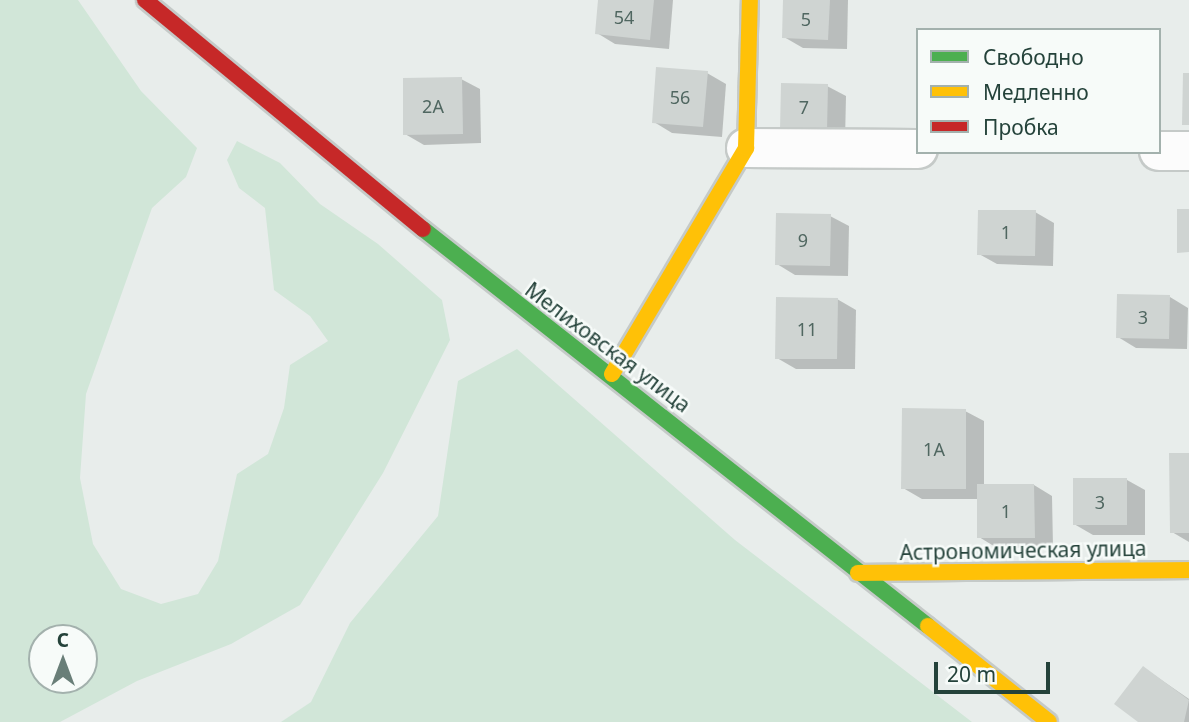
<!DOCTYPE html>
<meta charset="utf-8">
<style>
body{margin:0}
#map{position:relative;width:1189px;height:722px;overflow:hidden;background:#e8edeb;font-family:"Noto Sans",sans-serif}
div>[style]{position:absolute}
.green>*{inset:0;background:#d1e6d8}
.shadow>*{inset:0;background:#0003}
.building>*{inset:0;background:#cfd4d2}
.roads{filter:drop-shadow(2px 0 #c5cac8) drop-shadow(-2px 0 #c5cac8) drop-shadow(0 2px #c5cac8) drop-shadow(0 -2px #c5cac8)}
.street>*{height:38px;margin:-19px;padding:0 19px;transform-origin:19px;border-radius:19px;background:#fcfcfc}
.fast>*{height:16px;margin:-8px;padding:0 8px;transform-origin:8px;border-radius:8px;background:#4caf50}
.slow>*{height:16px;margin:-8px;padding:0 8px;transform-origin:8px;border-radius:8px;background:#ffc107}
.jam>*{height:16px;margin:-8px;padding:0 8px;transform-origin:8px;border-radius:8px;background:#c62828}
span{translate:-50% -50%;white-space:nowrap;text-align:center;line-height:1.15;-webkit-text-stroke:5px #f7fbf9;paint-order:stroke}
.number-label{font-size:18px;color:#506761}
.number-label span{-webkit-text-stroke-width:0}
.street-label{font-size:21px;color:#24423a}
.legend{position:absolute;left:916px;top:28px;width:245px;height:126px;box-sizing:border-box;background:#f7fbf9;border:2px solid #a3b1ad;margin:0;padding:9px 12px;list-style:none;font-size:21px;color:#24423a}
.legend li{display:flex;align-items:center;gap:14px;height:35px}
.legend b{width:35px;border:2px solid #a3b1ad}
.north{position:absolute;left:28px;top:624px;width:70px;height:70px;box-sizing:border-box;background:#f7fbf9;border:2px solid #a3b1ad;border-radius:50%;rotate:0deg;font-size:19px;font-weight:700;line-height:28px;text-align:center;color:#24423a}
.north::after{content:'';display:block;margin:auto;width:24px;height:32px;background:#697e78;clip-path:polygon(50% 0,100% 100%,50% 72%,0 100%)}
.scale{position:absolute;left:934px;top:662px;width:116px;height:32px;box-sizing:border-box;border:4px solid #24423a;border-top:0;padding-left:9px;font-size:21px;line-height:24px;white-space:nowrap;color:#24423a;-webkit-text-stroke:5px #f7fbf9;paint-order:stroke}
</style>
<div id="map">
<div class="green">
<i style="clip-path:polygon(evenodd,0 0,78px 0,141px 91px,197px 148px,186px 177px,152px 208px,86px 394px,80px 478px,93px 544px,121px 589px,161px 604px,198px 594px,218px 561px,237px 474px,268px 454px,284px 408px,290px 365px,328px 341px,310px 316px,274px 290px,265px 208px,239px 188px,227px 160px,237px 141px,280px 163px,320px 204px,378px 244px,442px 300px,450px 340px,383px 473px,300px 605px,231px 644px,137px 681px,60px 722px,0 722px,0 0,42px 638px,84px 638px,84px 680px,42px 680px,42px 638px)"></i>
<i style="clip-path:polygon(517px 349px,735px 540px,972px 722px,281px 722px,311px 702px,350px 623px,438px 516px,458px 381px)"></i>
</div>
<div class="shadow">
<i style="clip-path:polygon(600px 0,673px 0,669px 49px,615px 44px,597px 33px)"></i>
<i style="clip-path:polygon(785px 0,848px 0,847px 49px,803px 48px,784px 37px)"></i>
<i style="clip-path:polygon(707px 73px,726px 84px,722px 137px,672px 133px,654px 122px)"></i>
<i style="clip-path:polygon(461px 79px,480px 89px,481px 143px,424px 145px,405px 134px)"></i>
<i style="clip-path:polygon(827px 86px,846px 96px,845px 141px,800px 140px)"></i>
<i style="clip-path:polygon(1035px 212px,1054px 223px,1053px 266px,997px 264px,979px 254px)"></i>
<i style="clip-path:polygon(830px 216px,849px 226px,848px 276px,795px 275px,777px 264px)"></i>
<i style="clip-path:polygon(1170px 297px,1188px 308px,1187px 349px,1136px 348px,1118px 337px)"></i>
<i style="clip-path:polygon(837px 299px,856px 310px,855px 369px,796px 369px,777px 358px)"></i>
<i style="clip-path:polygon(965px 411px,984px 421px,984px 486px,1034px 485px,1052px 496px,1053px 547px,997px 548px,979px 537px,978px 499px,922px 499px,903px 488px)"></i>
<i style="clip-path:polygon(1189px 454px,1189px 542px,1172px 532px)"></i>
<i style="clip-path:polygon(1127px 480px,1145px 490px,1145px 535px,1093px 535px,1074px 524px)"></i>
<i style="clip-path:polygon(1144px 668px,1189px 699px,1189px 722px,1141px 722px)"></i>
</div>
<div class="building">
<i style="clip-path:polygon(598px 0,654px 0,650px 40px,595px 34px)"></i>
<i style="clip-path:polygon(783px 0,830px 0,828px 40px,782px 38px)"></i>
<i style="clip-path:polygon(656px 67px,708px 71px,703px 127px,652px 123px)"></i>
<i style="clip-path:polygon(1183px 73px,1189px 73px,1189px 125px,1182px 125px)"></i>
<i style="clip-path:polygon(462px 77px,463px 134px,403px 135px,403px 78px)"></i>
<i style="clip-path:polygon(781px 83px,828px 84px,827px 131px,780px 130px)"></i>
<i style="clip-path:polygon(1177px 209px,1189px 209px,1189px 252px,1177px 253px)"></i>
<i style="clip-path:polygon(978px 210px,1036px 210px,1035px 256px,977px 255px)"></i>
<i style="clip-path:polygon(776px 213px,831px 214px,830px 266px,775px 265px)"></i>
<i style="clip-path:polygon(1117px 294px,1170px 295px,1169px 339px,1116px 338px)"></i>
<i style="clip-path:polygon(776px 297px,838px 298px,837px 359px,775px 359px)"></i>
<i style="clip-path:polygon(902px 408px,966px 409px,966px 489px,901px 489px)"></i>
<i style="clip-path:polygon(1169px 453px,1189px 453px,1189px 533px,1170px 533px)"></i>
<i style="clip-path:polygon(1073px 478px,1127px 478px,1127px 525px,1073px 525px)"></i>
<i style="clip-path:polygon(977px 484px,1034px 484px,1035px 538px,977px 538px)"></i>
<i style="clip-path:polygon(1143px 666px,1189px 700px,1184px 722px,1138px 722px,1114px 704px)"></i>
</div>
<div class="roads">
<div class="street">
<i style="left:746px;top:148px;width:172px;rotate:0.3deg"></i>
<i style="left:1159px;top:151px;width:30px"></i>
</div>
<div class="fast">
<i style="left:423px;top:229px;width:642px;rotate:38.17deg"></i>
</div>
<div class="slow">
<i style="left:612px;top:374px;width:263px;rotate:-59.3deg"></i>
<i style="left:746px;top:148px;width:148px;rotate:-88.5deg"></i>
<i style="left:858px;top:573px;width:331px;rotate:-0.5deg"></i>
<i style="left:928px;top:626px;width:154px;rotate:38.4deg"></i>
</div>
<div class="jam">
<i style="left:145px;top:0;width:360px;rotate:39.5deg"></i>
</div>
</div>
<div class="number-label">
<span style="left:624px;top:17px">54</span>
<span style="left:806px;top:19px">5</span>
<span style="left:680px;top:97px">56</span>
<span style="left:433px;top:106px">2А</span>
<span style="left:804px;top:107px">7</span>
<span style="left:1006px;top:232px">1</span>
<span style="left:803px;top:240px">9</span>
<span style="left:1143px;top:317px">3</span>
<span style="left:807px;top:329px">11</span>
<span style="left:934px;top:449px">1А</span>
<span style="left:1100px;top:502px">3</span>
<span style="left:1006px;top:511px">1</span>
</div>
<div class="street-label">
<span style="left:608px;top:347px;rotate:37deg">Мелиховская улица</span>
<span style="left:1023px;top:550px;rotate:-1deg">Астрономическая улица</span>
</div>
<ul class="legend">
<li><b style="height:9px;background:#4caf50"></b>Свободно</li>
<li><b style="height:9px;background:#ffc107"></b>Медленно</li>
<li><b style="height:9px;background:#c62828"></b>Пробка</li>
</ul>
<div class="north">С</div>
<div class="scale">20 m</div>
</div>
